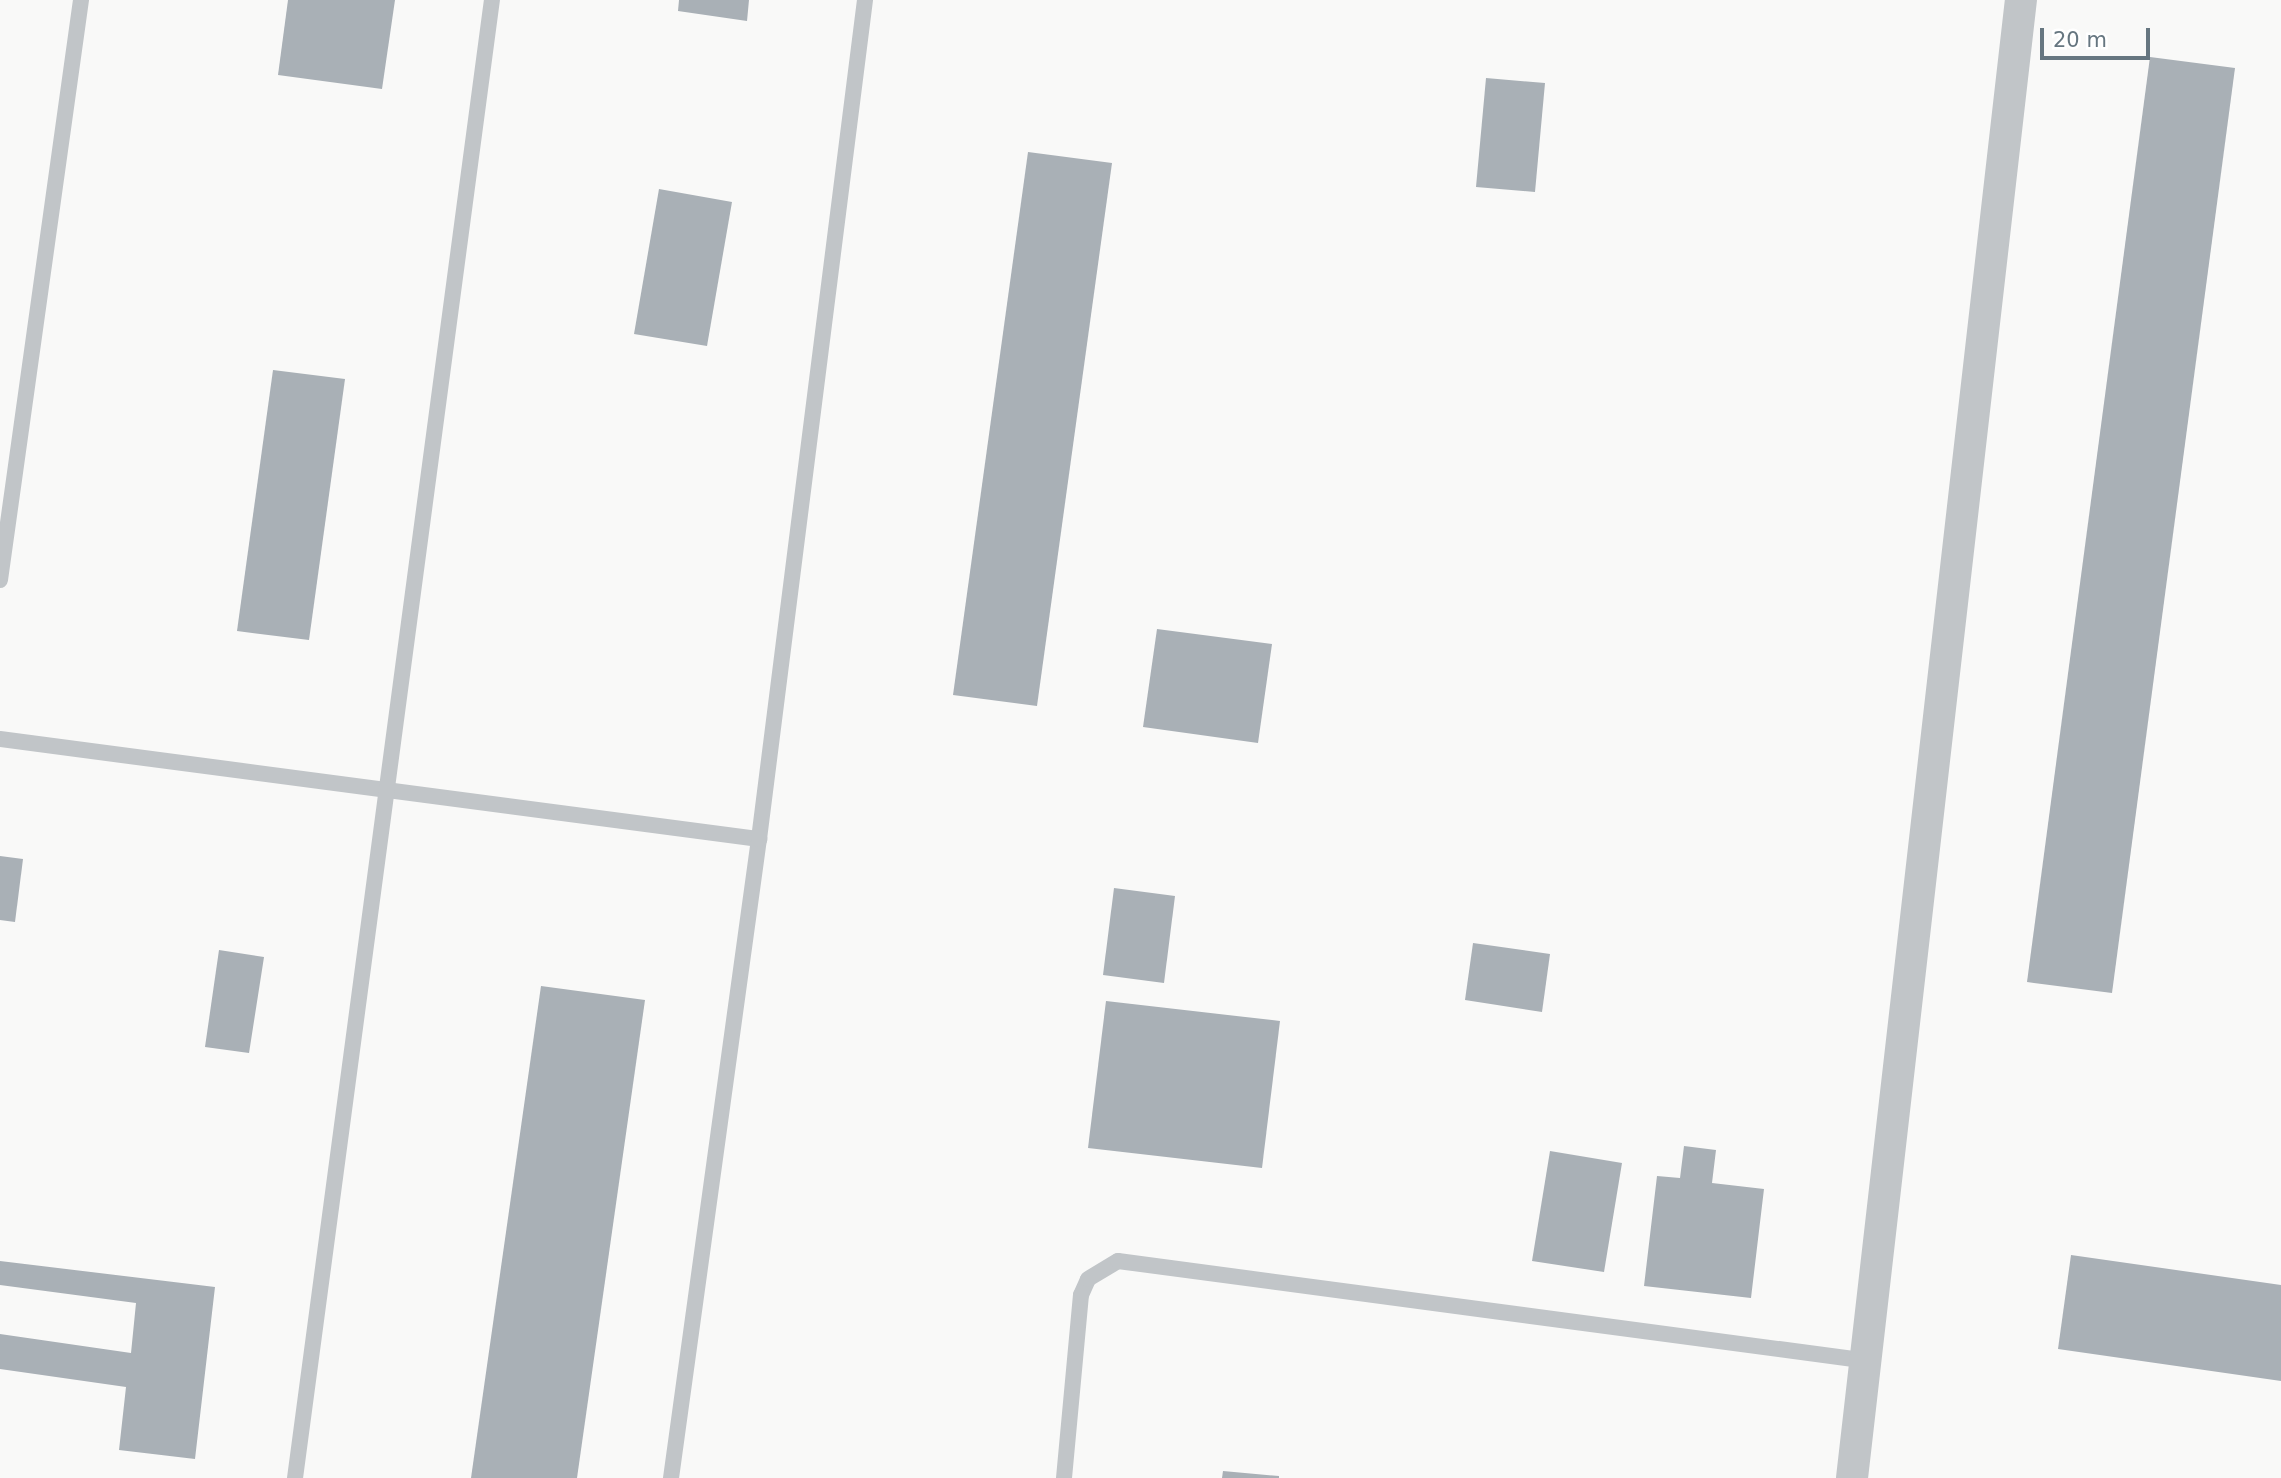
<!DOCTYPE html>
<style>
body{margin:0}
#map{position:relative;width:2281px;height:1478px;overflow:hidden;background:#f9f9f8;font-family:"DejaVu Sans",sans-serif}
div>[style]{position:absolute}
.building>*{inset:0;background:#a9b0b6}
.lane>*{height:16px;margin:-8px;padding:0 8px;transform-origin:8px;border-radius:8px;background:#c1c5c8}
.street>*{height:32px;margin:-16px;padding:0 16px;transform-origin:16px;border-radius:16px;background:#c1c5c8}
span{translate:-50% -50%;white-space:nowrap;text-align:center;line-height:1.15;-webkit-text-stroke:7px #fff;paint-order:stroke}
.scale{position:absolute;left:2040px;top:28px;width:110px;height:32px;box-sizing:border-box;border:4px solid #667680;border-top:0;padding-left:9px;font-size:21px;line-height:24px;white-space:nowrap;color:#667680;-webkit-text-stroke:5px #fff;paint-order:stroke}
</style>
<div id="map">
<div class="building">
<i style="clip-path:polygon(288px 0,395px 0,382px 89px,278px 75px)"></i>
<i style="clip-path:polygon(679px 0,749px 0,747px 21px,678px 11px)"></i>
<i style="clip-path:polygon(2150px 57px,2235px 68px,2112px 993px,2027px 982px)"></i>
<i style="clip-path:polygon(1486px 78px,1545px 83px,1535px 192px,1476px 187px)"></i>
<i style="clip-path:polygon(1028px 152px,1112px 163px,1037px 706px,953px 695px)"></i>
<i style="clip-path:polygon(659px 189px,732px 202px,707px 346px,634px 334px)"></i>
<i style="clip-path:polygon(273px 370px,345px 379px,309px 640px,237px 631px)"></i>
<i style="clip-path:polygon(1157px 629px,1272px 644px,1258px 743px,1143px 727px)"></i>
<i style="clip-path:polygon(0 856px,23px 859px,15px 922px,0 920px)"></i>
<i style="clip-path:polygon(1114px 888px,1175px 896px,1164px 983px,1103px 975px)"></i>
<i style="clip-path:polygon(1473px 943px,1550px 954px,1542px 1012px,1465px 1000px)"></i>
<i style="clip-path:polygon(219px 950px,264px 957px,249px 1053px,205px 1047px)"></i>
<i style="clip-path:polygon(541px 986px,645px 1000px,577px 1478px,471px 1478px)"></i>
<i style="clip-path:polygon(1106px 1001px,1280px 1021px,1262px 1168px,1088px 1148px)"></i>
<i style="clip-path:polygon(1684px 1146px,1716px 1150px,1712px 1183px,1764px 1189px,1751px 1298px,1644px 1286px,1657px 1176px,1680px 1178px)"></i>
<i style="clip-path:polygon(1550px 1151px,1622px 1163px,1604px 1272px,1532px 1261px)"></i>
<i style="clip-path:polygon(2071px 1255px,2281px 1285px,2281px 1381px,2058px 1349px)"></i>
<i style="clip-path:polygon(0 1261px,215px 1287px,195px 1459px,119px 1450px,126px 1387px,0 1369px,0 1334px,131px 1353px,136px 1303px,0 1285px)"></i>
<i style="clip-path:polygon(1223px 1471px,1279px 1476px,1279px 1478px,1222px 1478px)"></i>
</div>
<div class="lane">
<i style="left:0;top:580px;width:586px;rotate:-82.05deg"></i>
<i style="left:0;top:739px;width:766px;rotate:7.51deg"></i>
<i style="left:295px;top:1478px;width:1491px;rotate:-82.41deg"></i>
<i style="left:671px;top:1478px;width:645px;rotate:-82.16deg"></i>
<i style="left:759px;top:839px;width:846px;rotate:-82.8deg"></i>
<i style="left:1064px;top:1478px;width:184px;rotate:-84.7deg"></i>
<i style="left:1081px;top:1295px;width:17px;rotate:-66deg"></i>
<i style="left:1088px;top:1279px;width:35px;rotate:-31deg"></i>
<i style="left:1118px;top:1261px;width:757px;rotate:7.59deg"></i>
</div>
<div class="street">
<i style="left:1852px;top:1478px;width:1488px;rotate:-83.48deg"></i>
</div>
<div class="scale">20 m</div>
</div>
